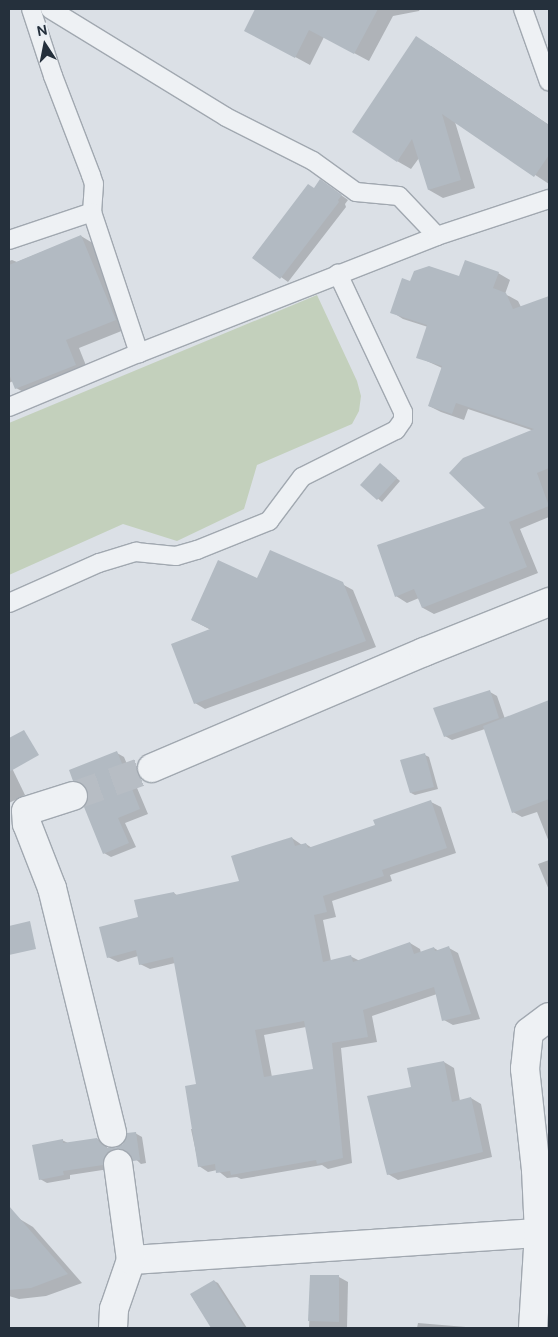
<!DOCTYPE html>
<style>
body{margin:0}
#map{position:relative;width:558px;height:1337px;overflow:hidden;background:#dbe0e6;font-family:"DM Sans",sans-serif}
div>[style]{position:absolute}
.green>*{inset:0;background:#c3d0bc}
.shadow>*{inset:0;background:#0003}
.building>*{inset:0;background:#b2bac2}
.street-tunnel>*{height:28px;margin-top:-14px;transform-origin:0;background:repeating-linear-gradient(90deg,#b7bdc4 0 28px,transparent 0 42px)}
.roads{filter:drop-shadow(1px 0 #a1a8b0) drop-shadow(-1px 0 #a1a8b0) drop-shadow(0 1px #a1a8b0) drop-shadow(0 -1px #a1a8b0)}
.lane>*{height:18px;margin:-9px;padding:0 9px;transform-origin:9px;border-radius:9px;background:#eef1f4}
.street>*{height:28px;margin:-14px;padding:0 14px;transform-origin:14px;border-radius:14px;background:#eef1f4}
span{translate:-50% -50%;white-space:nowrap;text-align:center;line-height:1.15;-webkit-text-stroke:4px #eaeff4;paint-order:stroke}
.frame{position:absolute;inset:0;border:10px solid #25303c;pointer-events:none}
.north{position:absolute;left:20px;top:20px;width:50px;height:50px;-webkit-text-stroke:4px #eaeff4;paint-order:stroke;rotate:349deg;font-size:14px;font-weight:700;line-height:20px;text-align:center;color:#25303c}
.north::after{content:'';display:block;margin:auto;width:18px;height:22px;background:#25303c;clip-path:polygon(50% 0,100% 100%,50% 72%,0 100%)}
</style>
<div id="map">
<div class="green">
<i style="clip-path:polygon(317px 295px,357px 381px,361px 396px,359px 411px,352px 424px,257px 465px,244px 509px,177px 541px,123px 524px,9px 575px,9px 423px)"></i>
</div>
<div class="shadow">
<i style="clip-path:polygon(256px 9px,420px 9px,419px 11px,393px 16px,369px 61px,324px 37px,310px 65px,246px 30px)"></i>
<i style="clip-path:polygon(431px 46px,549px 125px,549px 184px,455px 122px,475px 188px,443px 198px,429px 190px,419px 158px,411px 169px,397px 161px)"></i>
<i style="clip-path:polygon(327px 185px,348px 200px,345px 204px,346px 207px,288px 282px,253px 257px,314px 189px)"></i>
<i style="clip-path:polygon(81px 236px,96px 245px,129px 328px,79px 348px,89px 373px,31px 396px,16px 388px,13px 381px,9px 383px,9px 261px,12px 260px,17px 262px)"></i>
<i style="clip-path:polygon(498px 273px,510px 280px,505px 294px,518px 301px,521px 307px,549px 297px,549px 517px,520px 529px,538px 573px,434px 614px,423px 608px,419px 598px,407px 603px,396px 596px,488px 508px,534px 431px,468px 409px,464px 420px,441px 412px,429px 406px,442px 368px,418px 357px,428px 327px,403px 319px,392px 312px,411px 283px)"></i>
<i style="clip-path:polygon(384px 467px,400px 481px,382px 502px,362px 485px)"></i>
<i style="clip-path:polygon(258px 580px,342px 584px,353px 590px,376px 647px,205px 709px,195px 703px,211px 630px,192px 620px)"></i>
<i style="clip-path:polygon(490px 692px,497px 696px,505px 719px,549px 702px,549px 842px,537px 812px,522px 817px,513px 812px,485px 729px,452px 740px,445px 736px)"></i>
<i style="clip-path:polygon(117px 753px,124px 757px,148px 814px,125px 823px,136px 847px,111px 857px,104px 853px,89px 800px,89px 790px,86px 786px,74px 780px)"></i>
<i style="clip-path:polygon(425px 755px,429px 757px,438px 789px,415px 795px,411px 793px)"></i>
<i style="clip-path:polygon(9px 762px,25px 795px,9px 803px)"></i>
<i style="clip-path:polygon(evenodd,431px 802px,441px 807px,456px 853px,390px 875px,392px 881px,332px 901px,336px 917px,323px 920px,331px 961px,350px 956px,360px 961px,410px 943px,420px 949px,421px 953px,434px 948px,439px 951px,449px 948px,458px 953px,480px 1019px,453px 1025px,444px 1020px,437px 994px,372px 1016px,377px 1042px,341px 1048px,352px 1163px,328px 1169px,322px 1165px,241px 1179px,237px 1177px,227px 1178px,217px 1170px,208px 1172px,199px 1166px,191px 1129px,195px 1129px,197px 1085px,175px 963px,150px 969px,140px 964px,138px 956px,118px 962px,108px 957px,140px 918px,174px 893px,178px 896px,241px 882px,292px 838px,302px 845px,306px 844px,312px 848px,376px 826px,431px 802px,306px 1027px,315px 1070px,272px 1077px,264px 1035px,306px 1027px)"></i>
<i style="clip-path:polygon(549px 860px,549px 890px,538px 864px)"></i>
<i style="clip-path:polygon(444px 1062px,454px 1068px,460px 1101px,471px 1098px,481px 1104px,492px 1157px,398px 1180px,388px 1174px,412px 1088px)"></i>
<i style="clip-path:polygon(135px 1133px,142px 1137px,146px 1163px,141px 1164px,128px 1152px,123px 1152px,109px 1169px,70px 1175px,70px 1179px,47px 1183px,40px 1179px,62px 1140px,68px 1143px,97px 1139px,104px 1143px,108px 1149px,116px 1149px,124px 1145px)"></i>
<i style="clip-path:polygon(9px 1216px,18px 1218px,33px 1227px,82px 1283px,46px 1296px,19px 1299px,9px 1296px)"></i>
<i style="clip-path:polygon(311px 1277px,339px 1277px,348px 1282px,347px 1328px,309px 1328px)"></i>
<i style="clip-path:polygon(214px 1281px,218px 1283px,247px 1328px,212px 1328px,191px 1295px)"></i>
<i style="clip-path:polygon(418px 1323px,478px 1328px,480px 1328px,417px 1328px)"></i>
</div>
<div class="building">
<i style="clip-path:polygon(255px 9px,378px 9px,354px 54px,309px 30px,295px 58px,244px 31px)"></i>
<i style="clip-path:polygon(416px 36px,549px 125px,549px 155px,534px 177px,442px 114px,461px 180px,428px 190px,412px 139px,397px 162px,352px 132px)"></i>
<i style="clip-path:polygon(320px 179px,342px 195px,338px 200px,339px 202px,280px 279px,252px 258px,308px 184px,314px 188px)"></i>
<i style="clip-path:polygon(81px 235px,116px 320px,66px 340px,76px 365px,15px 389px,9px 374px,9px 265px)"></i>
<i style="clip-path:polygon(465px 260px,499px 272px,493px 288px,506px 293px,513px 309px,549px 296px,549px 468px,537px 473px,549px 506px,509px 522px,527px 567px,422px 608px,414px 589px,395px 597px,377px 545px,485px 508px,449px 473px,463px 458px,534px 429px,456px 403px,452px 414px,428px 406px,442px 366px,416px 358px,427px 325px,390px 313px,402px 278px,410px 281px,414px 271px,429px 266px,459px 276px)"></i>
<i style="clip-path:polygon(380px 463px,397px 478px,377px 500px,360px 485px)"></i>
<i style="clip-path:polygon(270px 550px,343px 582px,366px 641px,194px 704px,171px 644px,210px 629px,191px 620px,218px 560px,257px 578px)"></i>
<i style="clip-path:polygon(490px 690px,499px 718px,444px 737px,433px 708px)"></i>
<i style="clip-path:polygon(549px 700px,549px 799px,512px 813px,483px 726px)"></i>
<i style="clip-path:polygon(24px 730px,39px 755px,9px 772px,9px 738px)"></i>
<i style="clip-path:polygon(117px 751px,140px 809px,118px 818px,129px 843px,103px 854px,84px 807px,88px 800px,88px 791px,83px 784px,73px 781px,69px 770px)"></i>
<i style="clip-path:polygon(425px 753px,434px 787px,410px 793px,400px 760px)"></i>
<i style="clip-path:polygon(evenodd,431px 800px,447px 848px,382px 870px,384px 876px,323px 896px,327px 912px,314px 915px,323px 962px,351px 955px,353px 962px,410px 942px,414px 954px,434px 947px,435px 951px,449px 946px,471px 1014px,442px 1021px,434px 987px,363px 1010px,368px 1037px,332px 1043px,343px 1158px,317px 1164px,316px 1160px,231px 1175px,230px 1171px,216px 1173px,215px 1164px,198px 1167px,185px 1086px,196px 1084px,173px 957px,139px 965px,136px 950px,107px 958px,99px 927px,138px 917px,134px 900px,174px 892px,175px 895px,239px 881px,231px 856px,292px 837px,295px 846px,306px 843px,308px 848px,375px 825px,373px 820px,431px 800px,304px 1021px,313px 1069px,264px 1077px,255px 1030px,304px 1021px)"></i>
<i style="clip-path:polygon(30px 921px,36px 949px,9px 955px,9px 926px)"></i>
<i style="clip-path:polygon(444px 1061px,452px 1102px,471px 1097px,483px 1152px,387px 1175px,367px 1096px,411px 1087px,407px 1068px)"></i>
<i style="clip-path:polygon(136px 1132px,140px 1160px,133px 1161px,124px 1150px,115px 1149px,108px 1152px,104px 1158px,103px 1165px,63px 1171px,64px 1175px,39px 1180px,32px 1145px,63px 1139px,63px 1143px,97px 1138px,101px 1144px,107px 1148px,115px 1148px,123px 1144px,127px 1133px)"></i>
<i style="clip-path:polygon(9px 1206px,68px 1274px,31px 1288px,9px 1290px)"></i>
<i style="clip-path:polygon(310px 1275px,339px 1275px,339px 1322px,308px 1321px)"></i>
<i style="clip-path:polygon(214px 1280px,245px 1328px,211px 1328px,190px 1294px)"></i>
</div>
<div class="street-tunnel">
<i style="left:73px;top:796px;width:84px;rotate:-19.5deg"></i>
</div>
<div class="roads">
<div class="lane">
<i style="left:31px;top:9px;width:71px;rotate:71.8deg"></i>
<i style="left:53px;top:76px;width:106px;rotate:69deg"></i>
<i style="left:91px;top:175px;width:9px;rotate:72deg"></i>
<i style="left:94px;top:184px;width:28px;rotate:94deg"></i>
<i style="left:92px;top:212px;width:149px;rotate:71.6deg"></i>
<i style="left:50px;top:9px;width:206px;rotate:31.5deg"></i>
<i style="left:226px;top:117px;width:97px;rotate:26.8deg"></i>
<i style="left:313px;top:161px;width:53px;rotate:35.8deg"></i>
<i style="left:356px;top:192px;width:43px;rotate:5.3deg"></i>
<i style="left:399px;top:196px;width:55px;rotate:46.5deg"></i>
<i style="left:523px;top:9px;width:77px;rotate:70.4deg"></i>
<i style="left:9px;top:240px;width:88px;rotate:-18.6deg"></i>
<i style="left:9px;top:407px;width:141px;rotate:-22.6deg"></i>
<i style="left:139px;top:353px;width:320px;rotate:-21.4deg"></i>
<i style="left:437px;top:236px;width:118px;rotate:-18.3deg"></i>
<i style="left:9px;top:603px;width:98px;rotate:-24deg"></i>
<i style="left:99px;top:563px;width:39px;rotate:-17deg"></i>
<i style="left:136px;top:552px;width:40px;rotate:5.7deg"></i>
<i style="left:176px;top:556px;width:22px;rotate:-16deg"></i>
<i style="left:197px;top:550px;width:78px;rotate:-21.9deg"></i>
<i style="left:269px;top:521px;width:55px;rotate:-53.1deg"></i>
<i style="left:302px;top:477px;width:105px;rotate:-26.6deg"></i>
<i style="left:396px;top:430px;width:12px;rotate:-55deg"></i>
<i style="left:403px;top:420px;width:8px;rotate:-90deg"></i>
<i style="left:403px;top:412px;width:153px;rotate:-115.2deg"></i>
</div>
<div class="street">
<i style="left:152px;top:768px;width:296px;rotate:-23.1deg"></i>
<i style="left:424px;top:652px;width:135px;rotate:-21.8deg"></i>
<i style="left:73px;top:796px;width:49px;rotate:162.3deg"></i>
<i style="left:26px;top:811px;width:13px;rotate:86deg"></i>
<i style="left:27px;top:824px;width:69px;rotate:68.7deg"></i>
<i style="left:52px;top:888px;width:252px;rotate:76.2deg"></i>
<i style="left:131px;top:1260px;width:419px;rotate:-3.8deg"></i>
<i style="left:113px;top:1328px;width:19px;rotate:-87deg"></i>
<i style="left:114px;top:1309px;width:52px;rotate:-70.9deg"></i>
<i style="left:131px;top:1260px;width:97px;rotate:-97.7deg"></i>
<i style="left:533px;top:1328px;width:95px;rotate:-86.4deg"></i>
<i style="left:539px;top:1233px;width:63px;rotate:-92.7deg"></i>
<i style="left:536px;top:1170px;width:102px;rotate:-96.2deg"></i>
<i style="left:525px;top:1069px;width:37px;rotate:-84deg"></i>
<i style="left:529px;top:1032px;width:25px;rotate:-37deg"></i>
</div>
</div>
<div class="frame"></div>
<div class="north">N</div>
</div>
